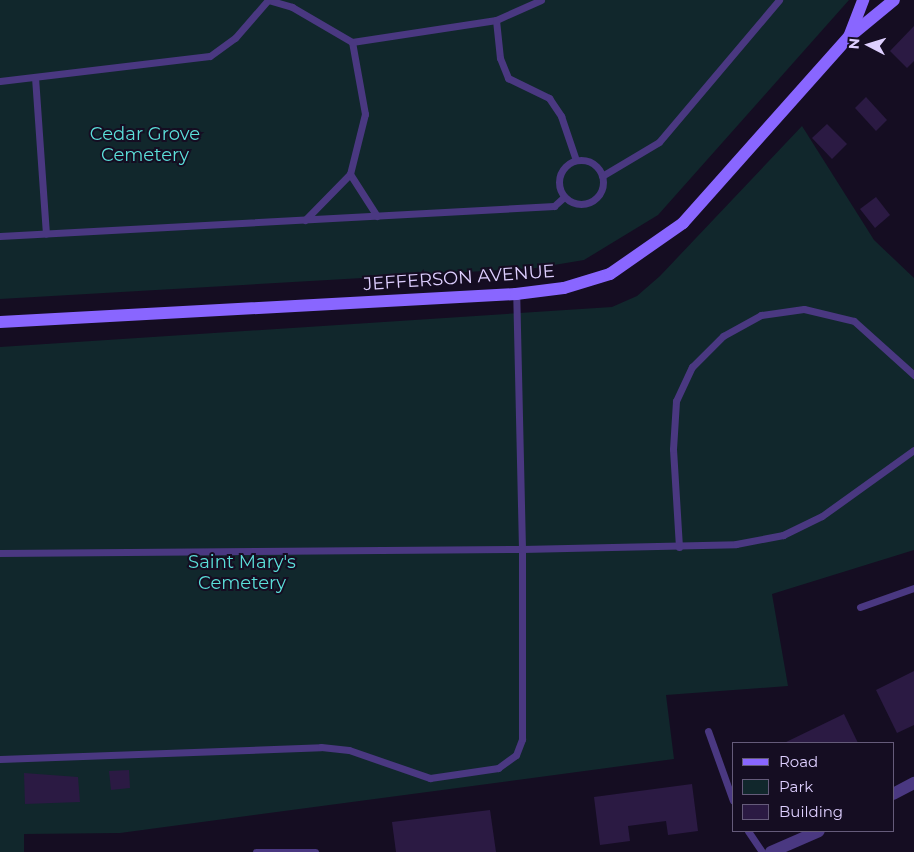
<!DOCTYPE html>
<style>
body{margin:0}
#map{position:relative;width:914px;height:852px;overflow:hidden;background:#150d22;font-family:Montserrat,sans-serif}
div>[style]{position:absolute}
.green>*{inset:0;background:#11272c}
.building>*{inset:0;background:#2b1a43}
.service>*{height:7px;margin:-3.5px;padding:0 3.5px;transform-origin:3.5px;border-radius:3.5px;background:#4a3881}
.service>.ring{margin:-3.5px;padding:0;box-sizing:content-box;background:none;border:7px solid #4a3881;border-radius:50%}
.minor>*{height:12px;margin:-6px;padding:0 6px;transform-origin:6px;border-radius:6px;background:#4a3881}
.secondary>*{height:12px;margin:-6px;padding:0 6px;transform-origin:6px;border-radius:6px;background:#8966ff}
span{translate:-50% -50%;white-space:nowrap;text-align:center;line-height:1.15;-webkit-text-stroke:4px #150d22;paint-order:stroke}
.park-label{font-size:18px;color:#5bdfd9}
.street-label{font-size:18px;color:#decfff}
.legend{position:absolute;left:732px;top:742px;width:162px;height:90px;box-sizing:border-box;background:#150d22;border:1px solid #655b7a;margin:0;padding:6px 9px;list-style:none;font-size:15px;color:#decfff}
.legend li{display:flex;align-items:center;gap:10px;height:25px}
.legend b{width:25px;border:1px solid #655b7a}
.north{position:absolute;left:844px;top:20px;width:50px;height:50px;-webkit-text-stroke:4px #150d22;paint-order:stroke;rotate:275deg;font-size:14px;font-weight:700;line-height:20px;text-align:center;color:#decfff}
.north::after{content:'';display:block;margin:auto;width:18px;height:22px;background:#decfff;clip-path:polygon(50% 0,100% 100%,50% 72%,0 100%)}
</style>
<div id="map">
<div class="green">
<i style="clip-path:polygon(0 0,849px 0,658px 215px,584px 260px,536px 268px,0 299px)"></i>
<i style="clip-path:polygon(802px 126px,874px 240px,914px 278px,914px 550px,772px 594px,788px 686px,666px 695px,674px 759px,120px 833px,24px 834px,24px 852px,0 852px,0 347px,612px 307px,637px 296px,660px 276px)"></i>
</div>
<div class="building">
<i style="clip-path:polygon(914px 26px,914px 61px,907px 68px,890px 51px)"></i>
<i style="clip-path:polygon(866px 97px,887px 120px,876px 131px,855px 108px)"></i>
<i style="clip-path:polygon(827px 124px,847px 144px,832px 159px,812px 138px)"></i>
<i style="clip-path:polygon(876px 197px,890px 215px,875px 228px,860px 209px)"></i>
<i style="clip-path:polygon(914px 671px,914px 725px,897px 733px,876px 690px)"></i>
<i style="clip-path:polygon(844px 714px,858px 743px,784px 743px)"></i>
<i style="clip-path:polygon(129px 770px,130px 788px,111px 790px,109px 771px)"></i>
<i style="clip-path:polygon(24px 773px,78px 777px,80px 802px,25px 804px)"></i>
<i style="clip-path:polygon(692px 784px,698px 831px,668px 835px,666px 821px,628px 826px,630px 841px,600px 845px,594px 797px)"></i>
<i style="clip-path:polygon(490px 810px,496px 852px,396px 852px,392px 822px)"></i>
</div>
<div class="service">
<i style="left:268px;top:0;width:25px;rotate:16deg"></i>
<i style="left:292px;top:7px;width:69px;rotate:30.3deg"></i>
<i style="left:352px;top:42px;width:146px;rotate:-8.7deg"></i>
<i style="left:541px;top:0;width:49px;rotate:156deg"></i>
<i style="left:496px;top:20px;width:38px;rotate:84deg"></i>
<i style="left:500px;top:58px;width:22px;rotate:68deg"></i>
<i style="left:508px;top:78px;width:46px;rotate:26deg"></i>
<i style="left:549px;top:98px;width:22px;rotate:56deg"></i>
<i style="left:561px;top:116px;width:46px;rotate:71.2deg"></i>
<i style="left:35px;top:77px;width:157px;rotate:86deg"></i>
<i style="left:0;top:81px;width:211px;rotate:-6.8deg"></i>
<i style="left:210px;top:56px;width:31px;rotate:-36deg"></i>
<i style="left:235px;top:38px;width:50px;rotate:-49deg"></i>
<i class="ring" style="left:559px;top:160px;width:37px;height:37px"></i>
<i style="left:350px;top:174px;width:50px;rotate:57.3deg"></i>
<i style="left:602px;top:176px;width:66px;rotate:-30.8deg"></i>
<i style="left:659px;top:142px;width:186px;rotate:-49.8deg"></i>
<i style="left:305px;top:220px;width:64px;rotate:-45.6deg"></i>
<i style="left:350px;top:174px;width:62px;rotate:-76deg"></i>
<i style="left:365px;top:114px;width:73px;rotate:-100.2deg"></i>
<i style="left:0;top:236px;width:555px;rotate:-3.1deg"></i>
<i style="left:554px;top:206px;width:13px;rotate:-42deg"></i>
<i style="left:679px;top:547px;width:98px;rotate:-93.5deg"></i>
<i style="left:673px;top:449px;width:48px;rotate:-86.4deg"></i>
<i style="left:676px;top:401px;width:38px;rotate:-65deg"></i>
<i style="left:692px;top:367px;width:44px;rotate:-45deg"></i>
<i style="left:723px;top:336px;width:43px;rotate:-28.9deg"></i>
<i style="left:761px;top:315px;width:43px;rotate:-7.9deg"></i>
<i style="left:804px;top:309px;width:51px;rotate:13.5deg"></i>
<i style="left:854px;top:321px;width:81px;rotate:42deg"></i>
<i style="left:0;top:553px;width:522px;rotate:-0.44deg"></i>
<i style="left:522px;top:549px;width:255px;rotate:-91.3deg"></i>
<i style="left:860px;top:607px;width:57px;rotate:-19.4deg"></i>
<i style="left:708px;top:731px;width:74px;rotate:70.3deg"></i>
<i style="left:0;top:759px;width:321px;rotate:-2.1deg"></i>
<i style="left:321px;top:747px;width:28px;rotate:6deg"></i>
<i style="left:349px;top:750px;width:86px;rotate:19.1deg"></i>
<i style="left:430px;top:778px;width:69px;rotate:-8.4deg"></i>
<i style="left:498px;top:768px;width:22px;rotate:-36deg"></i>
<i style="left:516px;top:755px;width:17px;rotate:-69deg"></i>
<i style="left:522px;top:739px;width:190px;rotate:-90deg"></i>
<i style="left:522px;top:549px;width:214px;rotate:-1.3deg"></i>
<i style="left:736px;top:544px;width:48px;rotate:-10.8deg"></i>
<i style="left:783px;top:535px;width:43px;rotate:-26deg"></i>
<i style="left:822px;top:516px;width:113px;rotate:-35.7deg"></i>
<i style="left:748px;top:831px;width:25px;rotate:56deg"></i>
<i style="left:256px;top:852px;width:59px"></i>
</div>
<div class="minor">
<i style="left:893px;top:794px;width:24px;rotate:-28deg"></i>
<i style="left:771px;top:852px;width:52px;rotate:-23.6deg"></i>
</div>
<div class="secondary">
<i style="left:849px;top:37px;width:40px;rotate:-69deg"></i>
<i style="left:0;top:322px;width:517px;rotate:-3.11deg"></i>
<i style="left:516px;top:294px;width:48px;rotate:-7.1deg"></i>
<i style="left:564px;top:288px;width:48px;rotate:-16.9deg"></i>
<i style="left:610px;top:274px;width:89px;rotate:-34.9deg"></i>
<i style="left:683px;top:223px;width:249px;rotate:-48.3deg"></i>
<i style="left:849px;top:37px;width:58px;rotate:-39.4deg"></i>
</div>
<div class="park-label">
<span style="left:145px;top:145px">Cedar Grove<br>Cemetery</span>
<span style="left:242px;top:573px">Saint Mary's<br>Cemetery</span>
</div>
<div class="street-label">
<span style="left:459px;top:278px;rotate:-4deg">JEFFERSON AVENUE</span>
</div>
<ul class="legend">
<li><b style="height:6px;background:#8966ff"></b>Road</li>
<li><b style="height:14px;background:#11272c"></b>Park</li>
<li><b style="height:14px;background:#2b1a43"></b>Building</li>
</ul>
<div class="north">N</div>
</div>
